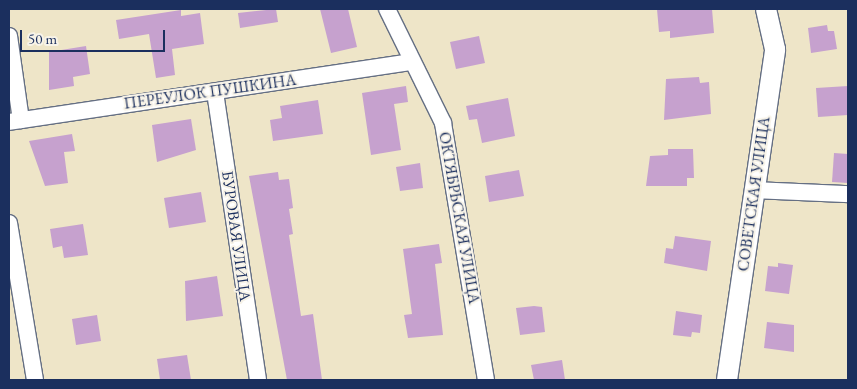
<!DOCTYPE html>
<meta charset="utf-8">
<style>
body{margin:0}
#map{position:relative;width:857px;height:389px;overflow:hidden;background:#eee5c8;font-family:"EB Garamond",serif}
div>[style]{position:absolute}
.building>*{inset:0;background:#c6a1ce}
.roads{filter:drop-shadow(1px 0 #656f83) drop-shadow(-1px 0 #656f83) drop-shadow(0 1px #656f83) drop-shadow(0 -1px #656f83)}
.minor>*{height:16px;margin:-8px;padding:0 8px;transform-origin:8px;border-radius:8px;background:#fff}
.tertiary>*{height:20px;margin:-10px;padding:0 10px;transform-origin:10px;border-radius:10px;background:#fff}
span{translate:-50% -50%;white-space:nowrap;text-align:center;line-height:1.15;-webkit-text-stroke:4px #f7f3e8;paint-order:stroke}
.street-label{font-size:16px;color:#1b2f5e}
.frame{position:absolute;inset:0;border:10px solid #1b2f5e;pointer-events:none}
.scale{position:absolute;left:20px;top:30px;width:145px;height:22px;box-sizing:border-box;border:2px solid #1b2f5e;border-top:0;padding-left:6px;font-size:15px;line-height:18px;white-space:nowrap;color:#1b2f5e;-webkit-text-stroke:4px #f7f3e8;paint-order:stroke}
</style>
<div id="map">
<div class="building">
<i style="clip-path:polygon(276px 9px,278px 22px,240px 28px,238px 13px)"></i>
<i style="clip-path:polygon(320px 9px,348px 9px,357px 47px,331px 53px)"></i>
<i style="clip-path:polygon(657px 9px,712px 9px,714px 33px,670px 38px,670px 31px,659px 32px)"></i>
<i style="clip-path:polygon(181px 10px,181px 16px,200px 13px,204px 44px,172px 49px,175px 75px,156px 78px,149px 34px,119px 39px,116px 20px)"></i>
<i style="clip-path:polygon(827px 25px,828px 31px,834px 31px,837px 49px,811px 53px,808px 28px)"></i>
<i style="clip-path:polygon(479px 36px,485px 63px,456px 69px,450px 42px)"></i>
<i style="clip-path:polygon(86px 46px,90px 74px,73px 77px,74px 86px,49px 90px,49px 52px)"></i>
<i style="clip-path:polygon(699px 77px,700px 83px,709px 82px,711px 114px,664px 120px,666px 79px)"></i>
<i style="clip-path:polygon(406px 86px,408px 102px,394px 104px,401px 150px,371px 155px,362px 93px)"></i>
<i style="clip-path:polygon(848px 86px,848px 115px,818px 117px,816px 88px)"></i>
<i style="clip-path:polygon(508px 98px,515px 136px,482px 143px,477px 119px,469px 120px,466px 106px)"></i>
<i style="clip-path:polygon(318px 100px,323px 134px,273px 141px,270px 120px,282px 118px,280px 106px)"></i>
<i style="clip-path:polygon(191px 119px,196px 150px,157px 162px,152px 125px)"></i>
<i style="clip-path:polygon(72px 134px,75px 151px,64px 152px,68px 183px,45px 186px,29px 141px)"></i>
<i style="clip-path:polygon(668px 149px,693px 149px,694px 178px,687px 178px,687px 186px,646px 186px,650px 156px,668px 155px)"></i>
<i style="clip-path:polygon(834px 153px,848px 154px,848px 183px,832px 182px)"></i>
<i style="clip-path:polygon(420px 163px,423px 188px,400px 191px,396px 167px)"></i>
<i style="clip-path:polygon(519px 170px,524px 196px,489px 202px,485px 176px)"></i>
<i style="clip-path:polygon(278px 172px,279px 180px,289px 179px,293px 208px,289px 209px,293px 234px,289px 235px,301px 316px,313px 314px,322px 380px,287px 380px,249px 176px)"></i>
<i style="clip-path:polygon(201px 192px,206px 222px,169px 228px,164px 198px)"></i>
<i style="clip-path:polygon(83px 224px,88px 255px,64px 258px,62px 246px,53px 248px,50px 229px)"></i>
<i style="clip-path:polygon(675px 236px,711px 241px,707px 271px,664px 263px,666px 248px,673px 249px)"></i>
<i style="clip-path:polygon(439px 244px,442px 263px,435px 264px,443px 335px,408px 338px,404px 315px,412px 314px,403px 249px)"></i>
<i style="clip-path:polygon(778px 263px,793px 265px,789px 294px,765px 291px,768px 266px,778px 267px)"></i>
<i style="clip-path:polygon(217px 276px,223px 316px,186px 321px,185px 281px)"></i>
<i style="clip-path:polygon(534px 306px,542px 307px,545px 332px,520px 335px,516px 308px)"></i>
<i style="clip-path:polygon(676px 311px,702px 315px,700px 333px,692px 332px,691px 337px,673px 335px)"></i>
<i style="clip-path:polygon(97px 315px,101px 341px,76px 345px,72px 319px)"></i>
<i style="clip-path:polygon(767px 322px,794px 325px,794px 352px,764px 348px)"></i>
<i style="clip-path:polygon(187px 355px,191px 380px,160px 380px,157px 359px)"></i>
<i style="clip-path:polygon(562px 360px,565px 380px,534px 380px,531px 365px)"></i>
</div>
<div class="roads">
<div class="minor">
<i style="left:387px;top:9px;width:127px;rotate:63.8deg"></i>
<i style="left:443px;top:123px;width:261px;rotate:80.5deg"></i>
<i style="left:9px;top:36px;width:85px;rotate:81.9deg"></i>
<i style="left:215px;top:92px;width:291px;rotate:81.5deg"></i>
<i style="left:9px;top:122px;width:406px;rotate:-8.5deg"></i>
<i style="left:755px;top:190px;width:93px;rotate:2.5deg"></i>
<i style="left:9px;top:223px;width:159px;rotate:80.6deg"></i>
</div>
<div class="tertiary">
<i style="left:727px;top:380px;width:334px;rotate:-81.7deg"></i>
<i style="left:775px;top:49px;width:41px;rotate:-102.7deg"></i>
</div>
</div>
<div class="street-label">
<span style="left:210px;top:92px;rotate:-8deg">ПЕРЕУЛОК ПУШКИНА</span>
<span style="left:754px;top:194px;rotate:-82deg">СОВЕТСКАЯ УЛИЦА</span>
<span style="left:459px;top:218px;rotate:80deg">ОКТЯБРЬСКАЯ УЛИЦА</span>
<span style="left:236px;top:236px;rotate:82deg">БУРОВАЯ УЛИЦА</span>
</div>
<div class="frame"></div>
<div class="scale">50 m</div>
</div>
